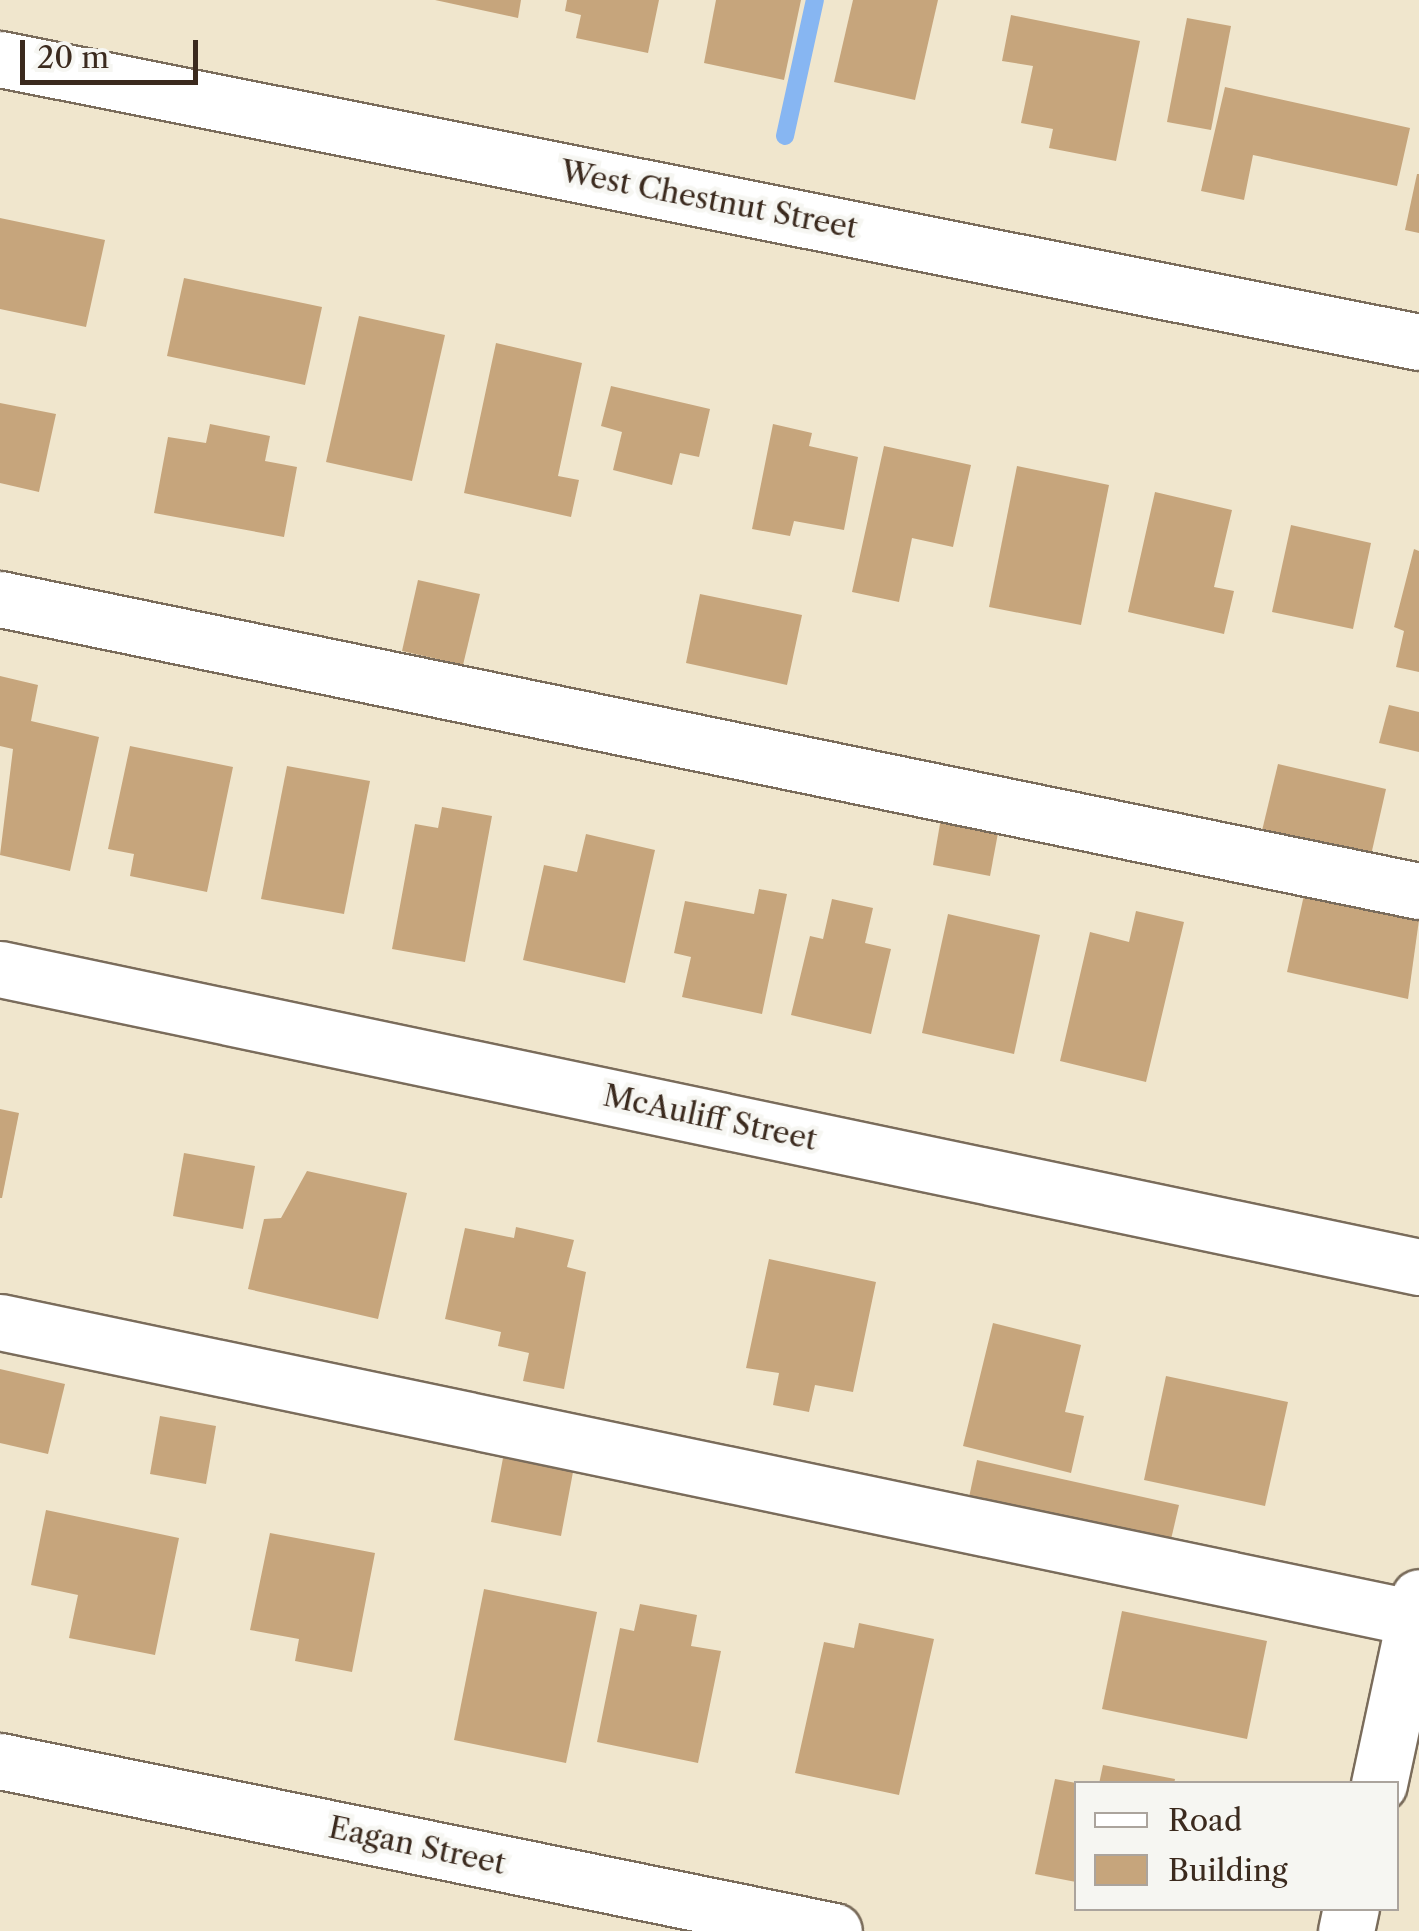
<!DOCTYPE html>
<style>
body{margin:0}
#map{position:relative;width:1419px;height:1931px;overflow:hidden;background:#f0e6cd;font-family:"Libre Caslon Text",serif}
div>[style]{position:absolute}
.stream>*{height:18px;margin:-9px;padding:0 9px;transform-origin:9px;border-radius:9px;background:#87b6f2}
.building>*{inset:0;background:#c6a57c}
.roads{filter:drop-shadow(2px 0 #7a6c5b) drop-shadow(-2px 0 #7a6c5b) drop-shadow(0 2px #7a6c5b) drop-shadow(0 -2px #7a6c5b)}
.minor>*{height:55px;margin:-27.5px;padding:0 27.5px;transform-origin:27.5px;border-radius:27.5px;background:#fff}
.major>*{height:55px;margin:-27.5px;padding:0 27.5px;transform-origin:27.5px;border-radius:27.5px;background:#fff}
span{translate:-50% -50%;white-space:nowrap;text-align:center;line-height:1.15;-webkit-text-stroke:9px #f6f6f2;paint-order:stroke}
.street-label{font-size:30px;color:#3b2a1e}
.legend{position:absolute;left:1074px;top:1781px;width:325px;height:130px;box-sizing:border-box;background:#f6f6f2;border:2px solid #aba49d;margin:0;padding:12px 18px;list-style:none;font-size:30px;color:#3b2a1e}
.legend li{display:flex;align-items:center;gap:20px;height:50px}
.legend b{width:50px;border:2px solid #aba49d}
.scale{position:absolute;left:20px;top:40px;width:178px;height:45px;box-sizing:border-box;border:5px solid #3b2a1e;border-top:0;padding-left:12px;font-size:30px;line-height:35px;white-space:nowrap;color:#3b2a1e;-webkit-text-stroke:8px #f6f6f2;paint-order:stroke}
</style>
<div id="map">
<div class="stream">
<i style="left:785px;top:136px;width:139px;rotate:-77.6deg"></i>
</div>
<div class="building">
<i style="clip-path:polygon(435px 0,521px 0,518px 18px)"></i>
<i style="clip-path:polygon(567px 0,659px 0,648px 53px,576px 38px,581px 15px,565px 11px)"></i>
<i style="clip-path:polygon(716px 0,801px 0,784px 80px,704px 63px)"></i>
<i style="clip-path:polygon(853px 0,938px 0,915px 100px,834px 82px)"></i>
<i style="clip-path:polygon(1011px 15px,1140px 41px,1116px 161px,1049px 148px,1053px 129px,1021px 123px,1033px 66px,1002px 61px)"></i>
<i style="clip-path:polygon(1187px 18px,1231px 26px,1211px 130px,1167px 122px)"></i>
<i style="clip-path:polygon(1225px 87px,1410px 128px,1397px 186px,1253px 155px,1244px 200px,1201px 191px)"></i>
<i style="clip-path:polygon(1417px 174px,1419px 174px,1419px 233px,1405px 230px)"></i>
<i style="clip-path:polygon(0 218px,105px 240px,86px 327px,0 309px)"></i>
<i style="clip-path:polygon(184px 278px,322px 307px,305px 385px,167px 356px)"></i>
<i style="clip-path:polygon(359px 316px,445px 335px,412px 481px,326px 462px)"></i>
<i style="clip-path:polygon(496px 343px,582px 363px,558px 476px,579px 480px,571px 517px,464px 493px)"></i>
<i style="clip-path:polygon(611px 386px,710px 409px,699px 457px,680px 453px,672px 485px,613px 470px,622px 432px,601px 426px)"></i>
<i style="clip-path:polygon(0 403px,56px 414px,39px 492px,0 483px)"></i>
<i style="clip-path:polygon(210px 424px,270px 436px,265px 461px,297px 467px,284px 537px,154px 513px,168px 437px,206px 443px)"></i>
<i style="clip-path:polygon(773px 424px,812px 433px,809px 446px,858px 457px,844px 530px,794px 521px,790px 536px,752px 529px)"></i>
<i style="clip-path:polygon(884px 446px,971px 465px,953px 547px,912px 538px,899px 602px,852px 592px)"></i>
<i style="clip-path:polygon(1017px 466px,1109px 485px,1081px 625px,989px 607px)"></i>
<i style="clip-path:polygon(1155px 492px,1232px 510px,1214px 587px,1234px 591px,1224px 634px,1128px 612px)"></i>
<i style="clip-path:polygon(1291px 525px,1371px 543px,1353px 629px,1272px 612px)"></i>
<i style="clip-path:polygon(1414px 549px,1419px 551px,1419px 672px,1396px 667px,1404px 631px,1394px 627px)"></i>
<i style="clip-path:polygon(418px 580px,480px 594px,463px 665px,402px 651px)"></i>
<i style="clip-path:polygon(700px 594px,802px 615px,787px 685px,686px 663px)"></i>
<i style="clip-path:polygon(0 676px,38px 685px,31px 721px,99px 737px,70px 871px,0 855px,13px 749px,0 746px)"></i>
<i style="clip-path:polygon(1389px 705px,1419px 712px,1419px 752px,1379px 743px)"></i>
<i style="clip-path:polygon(130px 746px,233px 767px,207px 892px,130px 876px,134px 854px,108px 849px)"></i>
<i style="clip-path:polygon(1278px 764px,1386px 789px,1369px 864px,1260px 839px)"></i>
<i style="clip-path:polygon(287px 766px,370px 781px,344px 914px,261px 899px)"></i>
<i style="clip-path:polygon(442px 807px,492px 816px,465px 962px,392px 949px,415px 824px,438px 828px)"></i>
<i style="clip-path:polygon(942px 812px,1000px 822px,990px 876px,933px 865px)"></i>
<i style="clip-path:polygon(586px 834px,655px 850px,625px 983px,523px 960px,544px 865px,577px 872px)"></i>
<i style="clip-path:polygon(759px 889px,787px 894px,762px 1014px,682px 997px,691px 957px,674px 953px,685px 901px,754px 914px)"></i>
<i style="clip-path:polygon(1304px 895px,1419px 920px,1408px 999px,1287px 972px)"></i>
<i style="clip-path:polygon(832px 899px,873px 908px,865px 943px,891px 949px,871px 1034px,791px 1015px,810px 936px,823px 939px)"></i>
<i style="clip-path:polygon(1136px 911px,1184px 922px,1146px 1082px,1060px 1061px,1090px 932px,1129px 942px)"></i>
<i style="clip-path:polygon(948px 914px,1040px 935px,1014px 1054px,922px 1033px)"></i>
<i style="clip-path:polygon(0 1109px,19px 1113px,2px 1198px,0 1198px)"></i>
<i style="clip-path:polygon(184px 1153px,255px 1166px,243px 1229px,173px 1216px)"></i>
<i style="clip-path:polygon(307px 1171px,407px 1193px,378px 1319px,248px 1289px,264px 1219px,281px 1218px)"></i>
<i style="clip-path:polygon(516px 1227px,574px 1240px,567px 1267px,586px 1272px,564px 1389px,523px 1381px,529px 1353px,498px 1346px,501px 1332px,445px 1319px,465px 1228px,514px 1238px)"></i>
<i style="clip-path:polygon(769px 1259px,876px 1282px,853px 1392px,815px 1385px,809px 1412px,773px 1405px,779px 1373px,746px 1368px)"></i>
<i style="clip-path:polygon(993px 1323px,1081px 1345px,1065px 1412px,1084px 1416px,1071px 1473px,963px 1446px)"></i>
<i style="clip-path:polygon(0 1369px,65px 1384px,48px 1454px,0 1443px)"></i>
<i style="clip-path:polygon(1166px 1376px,1288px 1402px,1265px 1506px,1144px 1480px)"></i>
<i style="clip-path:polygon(160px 1416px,216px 1426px,206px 1484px,150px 1474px)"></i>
<i style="clip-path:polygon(503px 1458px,573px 1472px,561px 1536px,491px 1522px)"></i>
<i style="clip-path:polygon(977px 1460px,1179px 1505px,1166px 1561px,965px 1516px)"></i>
<i style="clip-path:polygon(46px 1510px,179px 1538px,155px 1655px,69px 1638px,78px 1595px,31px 1585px)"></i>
<i style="clip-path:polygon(270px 1533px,375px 1553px,352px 1672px,295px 1661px,299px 1639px,250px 1630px)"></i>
<i style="clip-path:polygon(484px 1589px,597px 1612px,566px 1763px,454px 1740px)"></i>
<i style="clip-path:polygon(640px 1604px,697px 1615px,691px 1646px,721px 1651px,698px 1763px,597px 1742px,620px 1628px,634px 1631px)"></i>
<i style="clip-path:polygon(1122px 1611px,1267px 1641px,1247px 1739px,1102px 1709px)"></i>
<i style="clip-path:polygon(859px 1623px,934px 1639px,899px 1795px,795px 1773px,824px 1642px,854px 1648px)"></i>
<i style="clip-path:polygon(1103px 1765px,1175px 1779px,1174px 1784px,1099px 1784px)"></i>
<i style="clip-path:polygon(1055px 1779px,1076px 1783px,1076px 1882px,1035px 1874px)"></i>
</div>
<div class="roads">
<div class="minor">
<i style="left:0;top:599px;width:1449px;rotate:11.63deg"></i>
<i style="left:0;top:969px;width:1450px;rotate:11.86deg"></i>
<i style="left:0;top:1322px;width:1445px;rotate:11.82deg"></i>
<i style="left:0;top:1761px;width:851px;rotate:11.52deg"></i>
<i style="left:1379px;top:1784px;width:191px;rotate:-77.9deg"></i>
<i style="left:1346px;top:1931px;width:24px;rotate:-78deg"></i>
</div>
<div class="major">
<i style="left:0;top:59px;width:1447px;rotate:11.28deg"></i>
</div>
</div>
<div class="street-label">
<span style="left:709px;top:200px;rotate:11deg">West Chestnut Street</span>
<span style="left:710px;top:1118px;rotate:12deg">McAuliff Street</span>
<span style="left:417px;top:1846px;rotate:12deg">Eagan Street</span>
</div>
<ul class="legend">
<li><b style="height:12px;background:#fff"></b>Road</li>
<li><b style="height:28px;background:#c6a57c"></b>Building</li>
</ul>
<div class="scale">20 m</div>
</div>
